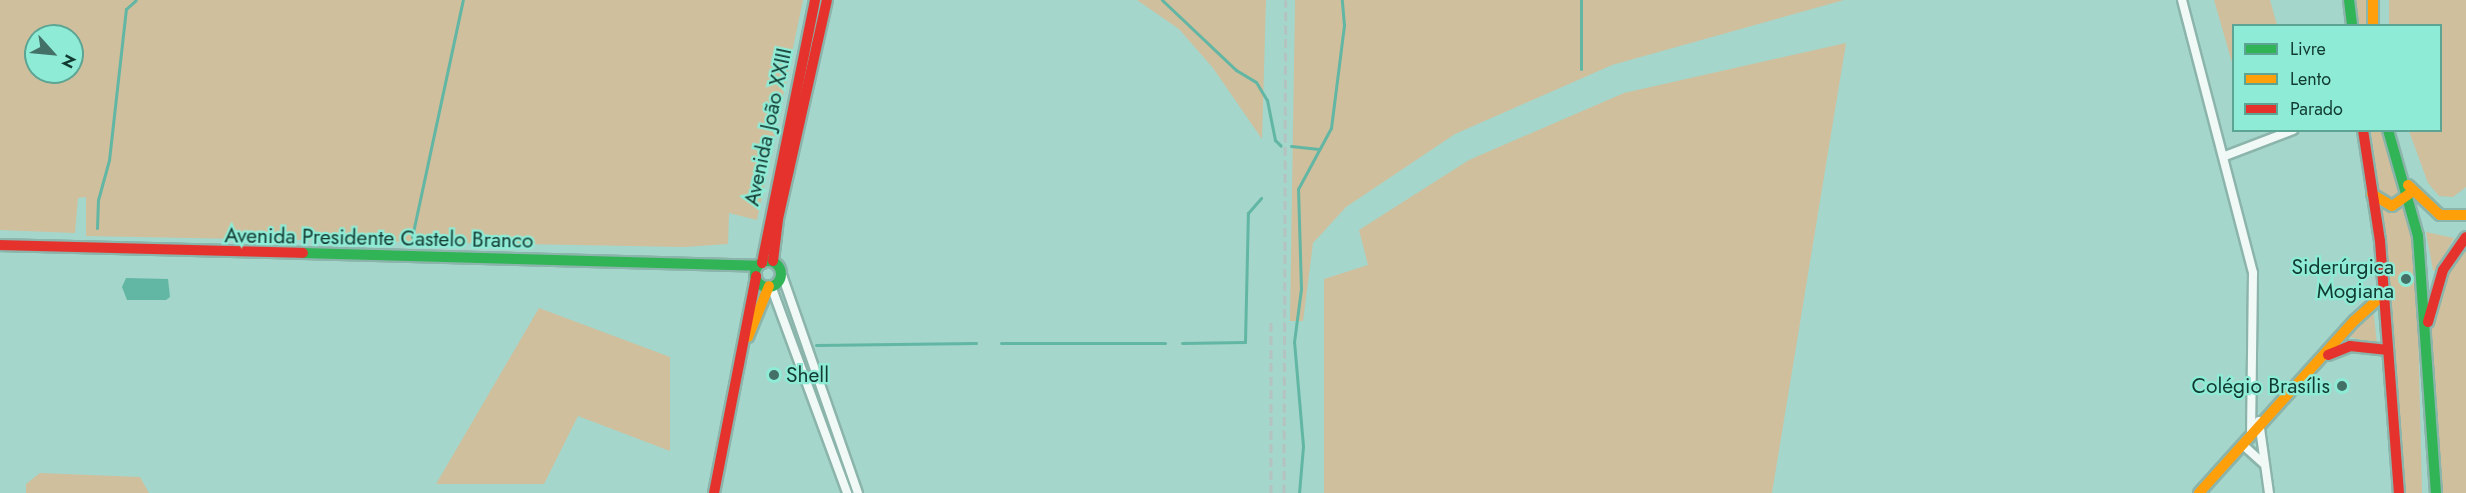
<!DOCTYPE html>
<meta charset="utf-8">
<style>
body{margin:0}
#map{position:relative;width:2466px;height:493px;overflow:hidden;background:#a4d6cb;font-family:Jost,sans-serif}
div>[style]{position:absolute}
.green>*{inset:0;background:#d0bf9d}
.water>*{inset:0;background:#62b6a4}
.stream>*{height:3px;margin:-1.5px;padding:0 1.5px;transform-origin:1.5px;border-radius:1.5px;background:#62b6a4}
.roads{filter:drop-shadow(2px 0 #8bb4ab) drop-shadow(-2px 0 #8bb4ab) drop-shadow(0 2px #8bb4ab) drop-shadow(0 -2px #8bb4ab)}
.street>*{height:8px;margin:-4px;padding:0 4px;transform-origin:4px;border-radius:4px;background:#f1f9f7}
.fast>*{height:10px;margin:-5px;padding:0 5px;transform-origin:5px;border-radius:5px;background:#30b455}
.fast>.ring{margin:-5px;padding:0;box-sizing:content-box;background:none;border:10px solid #30b455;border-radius:50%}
.slow>*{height:10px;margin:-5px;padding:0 5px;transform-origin:5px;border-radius:5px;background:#ff9f0a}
.jam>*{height:10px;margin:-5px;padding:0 5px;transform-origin:5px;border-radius:5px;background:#e5322d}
.rail>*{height:3px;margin-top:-1.5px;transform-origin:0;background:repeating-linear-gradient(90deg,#b4c3bf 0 9px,transparent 0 13.5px)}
.dots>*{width:16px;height:16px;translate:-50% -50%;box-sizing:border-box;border:3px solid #8eecd6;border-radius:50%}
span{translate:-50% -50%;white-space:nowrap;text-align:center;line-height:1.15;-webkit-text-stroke:4.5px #8eecd6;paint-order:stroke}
.street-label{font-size:21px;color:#113a31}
.poi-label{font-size:21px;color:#113a31}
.right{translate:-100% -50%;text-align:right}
.left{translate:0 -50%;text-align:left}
.legend{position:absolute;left:2232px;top:24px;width:210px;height:108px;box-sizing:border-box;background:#8eecd6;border:2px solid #5ca594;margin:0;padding:8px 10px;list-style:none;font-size:18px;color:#113a31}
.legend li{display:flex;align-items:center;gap:12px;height:30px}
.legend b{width:30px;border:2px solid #5ca594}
.north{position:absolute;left:24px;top:24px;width:60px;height:60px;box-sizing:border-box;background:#8eecd6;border:2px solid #5ca594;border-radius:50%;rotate:117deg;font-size:16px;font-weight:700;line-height:24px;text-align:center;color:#113a31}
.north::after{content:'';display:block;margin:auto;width:21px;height:27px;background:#447167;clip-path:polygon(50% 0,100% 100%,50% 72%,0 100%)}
</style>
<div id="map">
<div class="green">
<i style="clip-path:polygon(evenodd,0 0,803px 0,757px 220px,729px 213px,728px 244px,684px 247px,86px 236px,86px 197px,78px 198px,75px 233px,0 230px,0 0,36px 36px,72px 36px,72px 72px,36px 72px,36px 36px)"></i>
<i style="clip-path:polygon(1137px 0,1266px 0,1262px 139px,1213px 68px,1179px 29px)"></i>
<i style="clip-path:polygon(1295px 0,1844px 0,1612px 65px,1455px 134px,1346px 207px,1313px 243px,1303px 321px,1290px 321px)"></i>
<i style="clip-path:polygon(2214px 0,2270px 0,2277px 25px,2234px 26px,2233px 66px)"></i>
<i style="clip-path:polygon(2356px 0,2368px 0,2368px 25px,2358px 25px)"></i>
<i style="clip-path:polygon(2389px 0,2466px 0,2466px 187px,2453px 197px,2439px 196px,2428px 183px,2409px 131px,2440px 130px,2440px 26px,2389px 25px)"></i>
<i style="clip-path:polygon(1846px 43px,1772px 493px,1324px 493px,1324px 279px,1368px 265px,1359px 230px,1469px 160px,1624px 93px)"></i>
<i style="clip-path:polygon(2371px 131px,2382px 131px,2411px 231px,2417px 285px,2422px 493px,2404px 493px,2391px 288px)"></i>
<i style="clip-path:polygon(2426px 232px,2454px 238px,2435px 271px,2433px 270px)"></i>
<i style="clip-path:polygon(2466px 251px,2466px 493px,2432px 493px,2430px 333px,2440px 294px,2451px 270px)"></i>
<i style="clip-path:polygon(2373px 307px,2377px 344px,2346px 336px)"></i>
<i style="clip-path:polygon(539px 308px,670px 357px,670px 451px,578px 416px,544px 484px,436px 484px)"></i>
<i style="clip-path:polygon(40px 473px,140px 477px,149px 493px,26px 493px,26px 484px)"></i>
</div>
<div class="water">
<i style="clip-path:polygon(126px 278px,168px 279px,170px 297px,166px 300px,127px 300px,122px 287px)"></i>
</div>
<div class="stream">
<i style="left:1162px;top:0;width:102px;rotate:43.4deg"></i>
<i style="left:1236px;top:70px;width:23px;rotate:31deg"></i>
<i style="left:1256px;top:82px;width:21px;rotate:59deg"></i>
<i style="left:1267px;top:100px;width:41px;rotate:78.7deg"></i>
<i style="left:1275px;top:140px;width:8px;rotate:45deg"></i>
<i style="left:1581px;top:0;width:69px;rotate:90deg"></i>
<i style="left:1291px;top:146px;width:28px;rotate:6deg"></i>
<i style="left:97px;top:228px;width:28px;rotate:-88deg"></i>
<i style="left:98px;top:200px;width:41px;rotate:-74.6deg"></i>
<i style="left:109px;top:160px;width:152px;rotate:-83.6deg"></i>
<i style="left:126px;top:9px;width:13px;rotate:-42deg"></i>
<i style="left:412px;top:237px;width:242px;rotate:-77.9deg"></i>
<i style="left:1001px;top:343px;width:164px"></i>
<i style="left:1182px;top:343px;width:63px;rotate:-0.9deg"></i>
<i style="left:1245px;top:342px;width:129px;rotate:-88.7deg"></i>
<i style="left:1248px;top:213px;width:20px;rotate:-49deg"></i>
<i style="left:816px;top:345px;width:160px;rotate:-0.7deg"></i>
<i style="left:1299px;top:493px;width:47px;rotate:-85.1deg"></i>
<i style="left:1303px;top:446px;width:104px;rotate:-94.9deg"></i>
<i style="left:1294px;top:342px;width:53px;rotate:-82.5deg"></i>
<i style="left:1301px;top:289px;width:100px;rotate:-91.7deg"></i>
<i style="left:1298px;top:189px;width:69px;rotate:-61.6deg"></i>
<i style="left:1331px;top:128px;width:104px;rotate:-82.8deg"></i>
<i style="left:1344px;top:25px;width:25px;rotate:-95deg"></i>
</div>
<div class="roads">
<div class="street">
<i style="left:2182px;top:0;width:282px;rotate:75.4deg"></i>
<i style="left:2253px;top:273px;width:162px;rotate:90.7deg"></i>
<i style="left:2225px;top:156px;width:73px;rotate:-20.9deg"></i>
<i style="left:781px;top:272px;width:234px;rotate:70.8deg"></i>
<i style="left:771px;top:286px;width:221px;rotate:69.8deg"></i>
<i style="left:2259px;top:421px;width:73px;rotate:82.1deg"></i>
<i style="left:2243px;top:445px;width:28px;rotate:42deg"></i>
</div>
<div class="fast">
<i style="left:2349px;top:0;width:26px;rotate:83deg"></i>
<i style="left:2388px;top:130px;width:110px;rotate:74.2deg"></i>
<i style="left:2418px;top:236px;width:258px;rotate:86deg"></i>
<i style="left:303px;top:253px;width:455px;rotate:1.6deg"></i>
<i class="ring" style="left:755px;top:261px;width:16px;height:16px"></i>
</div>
<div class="slow">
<i style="left:2373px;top:0;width:26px;rotate:90deg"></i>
<i style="left:2408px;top:185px;width:44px;rotate:43.2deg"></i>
<i style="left:2440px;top:215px;width:26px"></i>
<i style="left:2372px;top:194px;width:23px;rotate:31deg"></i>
<i style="left:2392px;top:206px;width:21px;rotate:-35deg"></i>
<i style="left:748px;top:337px;width:55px;rotate:-67.6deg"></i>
<i style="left:2199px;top:493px;width:232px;rotate:-48deg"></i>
<i style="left:2354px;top:321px;width:38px;rotate:-42deg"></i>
</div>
<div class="jam">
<i style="left:2363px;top:130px;width:112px;rotate:81.3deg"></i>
<i style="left:2380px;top:241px;width:253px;rotate:85.7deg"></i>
<i style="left:0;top:245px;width:303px;rotate:1.5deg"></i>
<i style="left:773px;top:261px;width:42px;rotate:-83.2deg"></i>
<i style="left:778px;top:219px;width:224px;rotate:-77.4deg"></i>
<i style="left:762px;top:263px;width:268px;rotate:-78.6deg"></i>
<i style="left:2428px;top:322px;width:54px;rotate:-73.9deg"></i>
<i style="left:2443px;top:270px;width:40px;rotate:-55.1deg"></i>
<i style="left:2328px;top:355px;width:24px;rotate:-22deg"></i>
<i style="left:2350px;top:346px;width:36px;rotate:6deg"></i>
<i style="left:714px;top:493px;width:221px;rotate:-79deg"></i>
</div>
</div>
<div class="rail">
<i style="left:1271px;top:493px;width:175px;rotate:-90deg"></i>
<i style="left:1284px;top:493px;width:493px;rotate:-89.8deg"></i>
</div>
<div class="dots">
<i style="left:2406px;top:279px;background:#447167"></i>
<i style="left:774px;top:375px;background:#447167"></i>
<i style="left:2342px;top:386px;background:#447167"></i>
</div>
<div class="street-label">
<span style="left:768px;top:127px;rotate:-78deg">Avenida João XXIII</span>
<span style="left:379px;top:238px;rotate:1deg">Avenida Presidente Castelo Branco</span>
</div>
<div class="poi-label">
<span class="right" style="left:2394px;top:279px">Siderúrgica<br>Mogiana</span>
<span class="left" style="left:786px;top:375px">Shell</span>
<span class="right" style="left:2330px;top:386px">Colégio Brasílis</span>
</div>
<ul class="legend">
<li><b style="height:8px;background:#30b455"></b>Livre</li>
<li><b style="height:8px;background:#ff9f0a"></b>Lento</li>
<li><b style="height:8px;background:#e5322d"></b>Parado</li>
</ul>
<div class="north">N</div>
</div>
